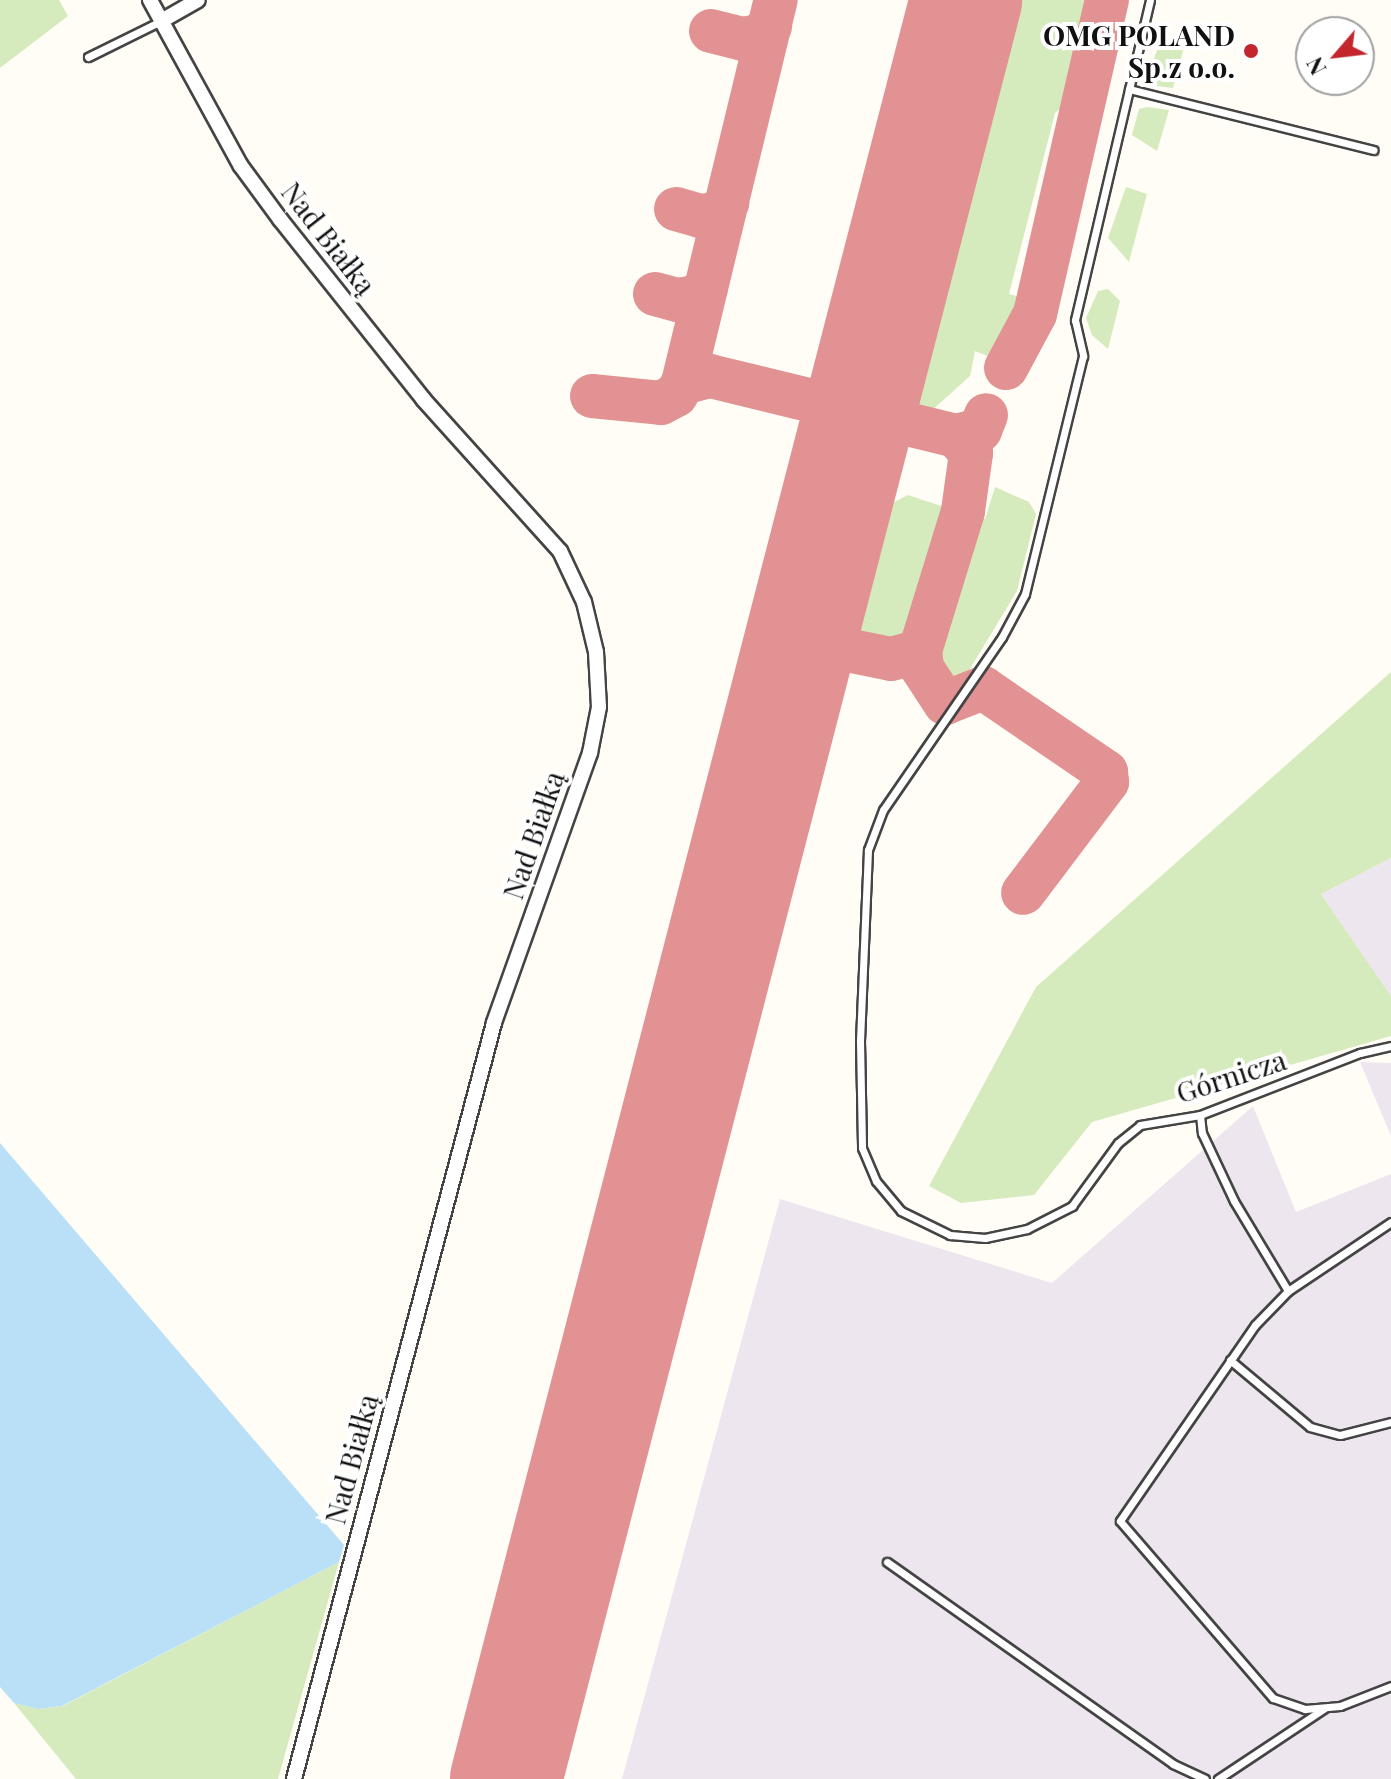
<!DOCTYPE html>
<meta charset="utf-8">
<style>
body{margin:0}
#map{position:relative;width:1391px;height:1779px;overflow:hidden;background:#fffdf5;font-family:"Playfair Display",serif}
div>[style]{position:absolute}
.industrial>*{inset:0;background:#eee6ef}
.green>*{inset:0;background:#d5ebbd}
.water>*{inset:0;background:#b9e0f7}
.taxiway>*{height:44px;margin:-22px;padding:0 22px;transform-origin:22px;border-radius:22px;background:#e29292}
.runway>*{height:112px;margin:-56px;padding:0 56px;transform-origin:56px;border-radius:56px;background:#e29292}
.roads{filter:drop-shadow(2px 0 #444) drop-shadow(-2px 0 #444) drop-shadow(0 2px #444) drop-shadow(0 -2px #444)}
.service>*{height:7px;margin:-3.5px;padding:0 3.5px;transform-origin:3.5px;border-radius:3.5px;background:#fff}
.minor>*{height:14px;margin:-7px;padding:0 7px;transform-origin:7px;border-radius:7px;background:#fff}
.dots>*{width:22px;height:22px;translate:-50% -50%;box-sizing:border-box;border:4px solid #fff;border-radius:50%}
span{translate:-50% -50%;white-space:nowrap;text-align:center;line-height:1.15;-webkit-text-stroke:8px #fff;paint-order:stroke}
.poi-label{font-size:28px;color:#111;font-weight:700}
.right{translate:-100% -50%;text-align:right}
.street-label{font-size:28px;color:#111}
.north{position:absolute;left:1295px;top:16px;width:80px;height:80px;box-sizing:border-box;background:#fff;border:2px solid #a0a0a0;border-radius:50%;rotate:242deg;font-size:22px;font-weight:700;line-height:32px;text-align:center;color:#111}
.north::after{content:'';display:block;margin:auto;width:28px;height:36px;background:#c4262e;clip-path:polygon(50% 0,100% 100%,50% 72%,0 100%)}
</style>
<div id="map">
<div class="industrial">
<i style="clip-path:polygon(1391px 858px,1391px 996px,1321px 894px)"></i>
<i style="clip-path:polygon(1360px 1062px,1391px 1063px,1391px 1136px)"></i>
<i style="clip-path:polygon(1253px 1106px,1296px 1212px,1391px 1174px,1391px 1779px,622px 1779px,780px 1199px,1052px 1283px)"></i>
</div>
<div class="green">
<i style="clip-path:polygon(0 0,59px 0,68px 16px,0 68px)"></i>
<i style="clip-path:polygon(1013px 0,1093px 0,1072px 99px,1055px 113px,1009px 294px,1020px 297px,1013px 325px,987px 356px,975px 351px,970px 376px,929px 413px,919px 414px,914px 398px)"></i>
<i style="clip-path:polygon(1168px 42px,1184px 47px,1173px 88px,1157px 86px,1150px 69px,1159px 45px)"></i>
<i style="clip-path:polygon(1147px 107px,1169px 110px,1157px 151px,1132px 135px,1139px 109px)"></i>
<i style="clip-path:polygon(1126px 187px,1147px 194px,1129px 262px,1108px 238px)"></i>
<i style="clip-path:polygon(1108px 289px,1120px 301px,1108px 349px,1092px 335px,1086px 318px,1098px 291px)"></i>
<i style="clip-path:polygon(995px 487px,1029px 502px,1036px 514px,1017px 591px,956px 692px,938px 680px,933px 663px,937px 632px,970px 512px,985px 519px)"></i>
<i style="clip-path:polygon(908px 495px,953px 510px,923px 625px,909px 646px,854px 636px,886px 506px)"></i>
<i style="clip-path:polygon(1391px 672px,1391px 858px,1321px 894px,1391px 996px,1391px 1036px,1092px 1122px,1034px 1195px,961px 1203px,929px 1186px,1036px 987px)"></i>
<i style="clip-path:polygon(339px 1562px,278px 1779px,76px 1779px,14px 1703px,38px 1709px,63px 1706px)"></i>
</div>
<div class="water">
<i style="clip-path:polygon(0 1143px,344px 1545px,339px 1562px,62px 1706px,38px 1709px,14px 1703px,0 1687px)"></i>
</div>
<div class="taxiway">
<i style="left:711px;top:31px;width:33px;rotate:14deg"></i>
<i style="left:743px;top:39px;width:16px;rotate:-11deg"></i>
<i style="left:759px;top:36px;width:15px;rotate:-42deg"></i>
<i style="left:676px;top:209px;width:25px;rotate:16deg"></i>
<i style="left:700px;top:216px;width:16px;rotate:-7deg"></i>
<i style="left:716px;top:214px;width:16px;rotate:-45deg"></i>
<i style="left:655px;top:294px;width:24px;rotate:15deg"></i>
<i style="left:678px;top:300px;width:17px;rotate:-10deg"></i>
<i style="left:695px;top:297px;width:14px;rotate:-39deg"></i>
<i style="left:1006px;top:368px;width:61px;rotate:-61.8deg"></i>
<i style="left:1035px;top:314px;width:322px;rotate:-77.1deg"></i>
<i style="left:683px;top:383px;width:394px;rotate:-76.4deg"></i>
<i style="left:592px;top:396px;width:69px;rotate:5.8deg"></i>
<i style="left:661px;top:403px;width:17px;rotate:-28deg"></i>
<i style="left:676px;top:395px;width:14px;rotate:-60deg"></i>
<i style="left:683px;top:383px;width:28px;rotate:-15deg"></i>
<i style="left:710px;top:376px;width:253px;rotate:13.7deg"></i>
<i style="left:956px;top:436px;width:25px;rotate:-14deg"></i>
<i style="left:980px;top:430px;width:16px;rotate:-68deg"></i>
<i style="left:802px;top:641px;width:91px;rotate:11.4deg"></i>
<i style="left:891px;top:659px;width:30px;rotate:-15deg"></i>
<i style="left:920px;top:651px;width:146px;rotate:-72.9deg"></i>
<i style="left:963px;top:511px;width:59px;rotate:-82.1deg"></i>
<i style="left:971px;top:453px;width:23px;rotate:-131deg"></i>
<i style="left:920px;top:651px;width:17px;rotate:83deg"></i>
<i style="left:922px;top:668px;width:42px;rotate:56.7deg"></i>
<i style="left:945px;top:703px;width:41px;rotate:-21.5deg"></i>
<i style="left:983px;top:688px;width:149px;rotate:34.3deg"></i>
<i style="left:1106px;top:772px;width:10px;rotate:84deg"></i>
<i style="left:1107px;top:782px;width:139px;rotate:127.1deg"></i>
</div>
<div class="runway">
<i style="left:506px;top:1779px;width:1838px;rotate:-75.5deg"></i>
</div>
<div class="roads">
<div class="service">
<i style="left:1150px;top:0;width:329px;rotate:103.2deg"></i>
<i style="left:1075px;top:320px;width:37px;rotate:77deg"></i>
<i style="left:1083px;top:356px;width:245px;rotate:103.7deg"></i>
<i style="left:1025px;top:594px;width:49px;rotate:118.1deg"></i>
<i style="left:1002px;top:637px;width:210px;rotate:124.5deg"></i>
<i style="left:883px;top:810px;width:43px;rotate:110.6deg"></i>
<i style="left:868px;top:850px;width:191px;rotate:92.4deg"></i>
<i style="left:860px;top:1041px;width:107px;rotate:88.9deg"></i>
<i style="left:862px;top:1148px;width:36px;rotate:67deg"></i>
<i style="left:876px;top:1181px;width:39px;rotate:50deg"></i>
<i style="left:901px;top:1211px;width:55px;rotate:26.1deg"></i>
<i style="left:950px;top:1235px;width:35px;rotate:5deg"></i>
<i style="left:985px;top:1238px;width:43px;rotate:-12.1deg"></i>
<i style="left:1027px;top:1229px;width:51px;rotate:-27.1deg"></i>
<i style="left:1072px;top:1206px;width:78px;rotate:-53.9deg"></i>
<i style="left:1118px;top:1143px;width:28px;rotate:-39deg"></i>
<i style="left:1140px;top:1125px;width:61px;rotate:-9.5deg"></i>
<i style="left:1200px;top:1115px;width:172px;rotate:-21.2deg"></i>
<i style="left:1360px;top:1053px;width:32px;rotate:-13deg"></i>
<i style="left:88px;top:57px;width:81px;rotate:-26.3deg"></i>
<i style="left:1129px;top:89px;width:252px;rotate:14deg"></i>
<i style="left:1200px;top:1115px;width:18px;rotate:84deg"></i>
<i style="left:1202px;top:1133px;width:75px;rotate:64.8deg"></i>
<i style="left:1234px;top:1201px;width:105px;rotate:59deg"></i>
<i style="left:1391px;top:1222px;width:124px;rotate:146.2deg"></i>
<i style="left:1288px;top:1291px;width:47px;rotate:134.1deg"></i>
<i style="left:1255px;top:1325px;width:238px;rotate:124.6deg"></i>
<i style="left:1120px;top:1521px;width:234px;rotate:49.2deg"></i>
<i style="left:1273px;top:1698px;width:34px;rotate:19deg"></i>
<i style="left:1305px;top:1709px;width:35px;rotate:-5deg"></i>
<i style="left:1340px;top:1706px;width:55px;rotate:-21.4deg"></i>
<i style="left:1230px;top:1360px;width:104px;rotate:39.9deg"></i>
<i style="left:1310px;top:1427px;width:31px;rotate:15deg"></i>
<i style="left:1340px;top:1435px;width:53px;rotate:-14.3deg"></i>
<i style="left:887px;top:1562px;width:350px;rotate:35.2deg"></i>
<i style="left:1173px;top:1764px;width:35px;rotate:25deg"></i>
<i style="left:1218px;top:1779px;width:128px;rotate:-33.6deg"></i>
</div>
<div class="minor">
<i style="left:150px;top:0;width:189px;rotate:61.3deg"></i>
<i style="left:241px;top:166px;width:66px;rotate:53.7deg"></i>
<i style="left:280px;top:219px;width:230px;rotate:51.5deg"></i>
<i style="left:423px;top:399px;width:205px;rotate:48deg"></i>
<i style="left:560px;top:551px;width:56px;rotate:64.8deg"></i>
<i style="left:584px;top:602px;width:51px;rotate:76.5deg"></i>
<i style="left:596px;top:652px;width:55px;rotate:86.9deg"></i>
<i style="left:599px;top:707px;width:47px;rotate:101.1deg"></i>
<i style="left:590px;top:753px;width:287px;rotate:109.6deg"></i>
<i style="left:494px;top:1023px;width:782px;rotate:104.82deg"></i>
<i style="left:163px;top:20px;width:40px;rotate:-29.7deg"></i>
</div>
</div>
<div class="dots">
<i style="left:1251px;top:51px;background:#c4262e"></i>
</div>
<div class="poi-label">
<span class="right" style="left:1235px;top:51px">OMG POLAND<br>Sp.z o.o.</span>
</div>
<div class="street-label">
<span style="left:329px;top:238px;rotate:52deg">Nad Białką</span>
<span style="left:533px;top:835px;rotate:-71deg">Nad Białką</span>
<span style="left:1231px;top:1076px;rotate:-18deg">Górnicza</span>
<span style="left:351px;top:1459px;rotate:-75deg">Nad Białką</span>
</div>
<div class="north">N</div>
</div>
